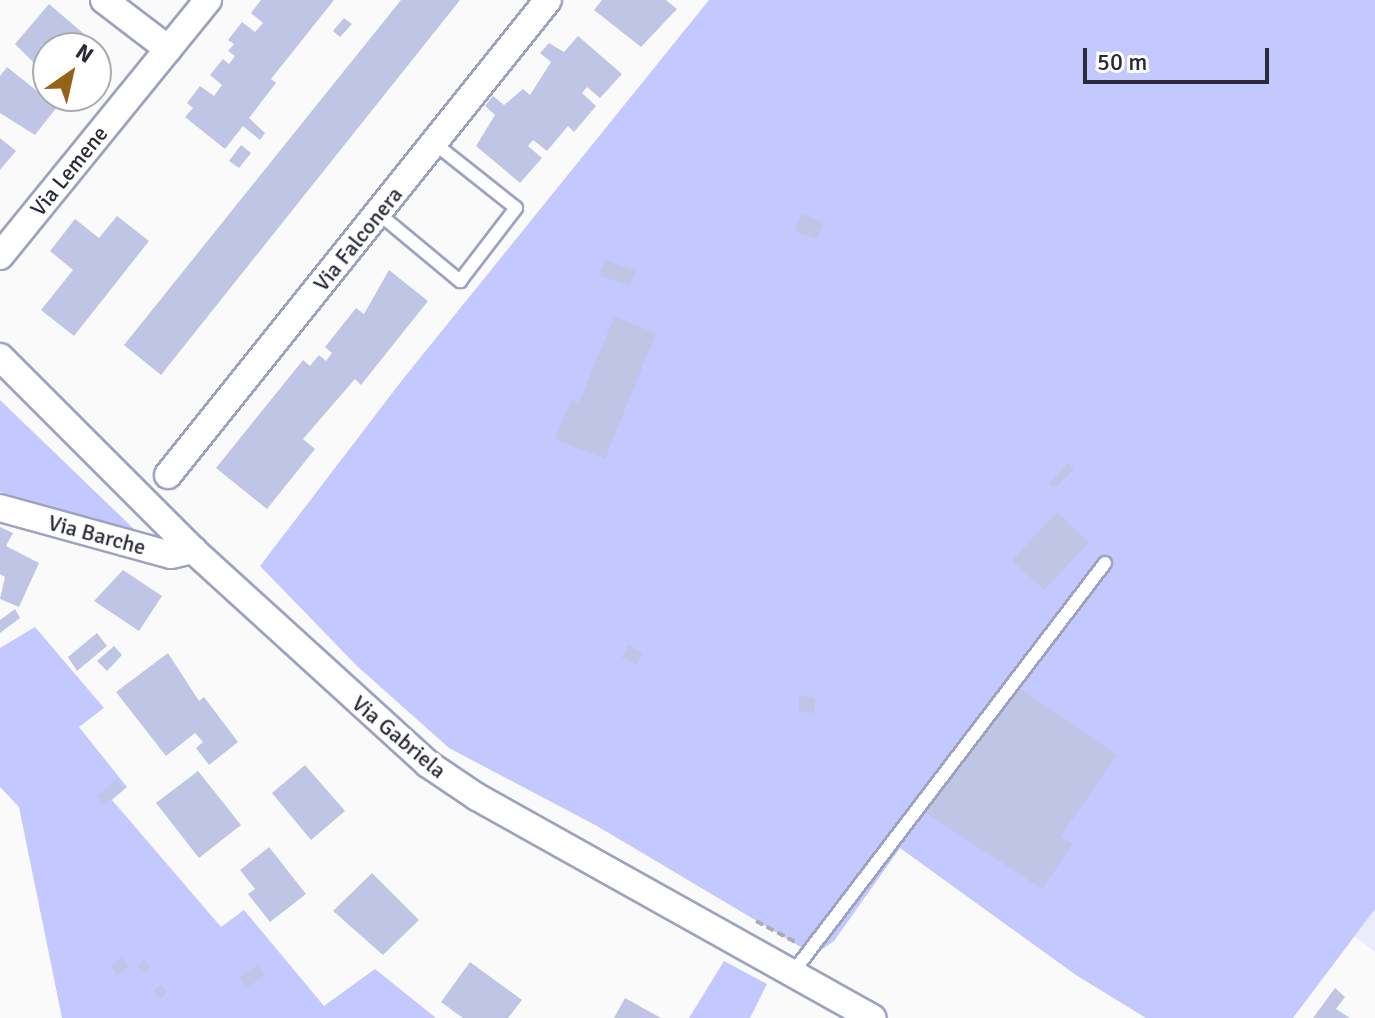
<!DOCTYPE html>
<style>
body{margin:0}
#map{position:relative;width:1375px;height:1018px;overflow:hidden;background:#fafafa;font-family:Signika,sans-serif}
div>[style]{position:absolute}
.built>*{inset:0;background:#eaecfc}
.green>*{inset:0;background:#c3c8ff}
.building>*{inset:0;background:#c1c5e5}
.path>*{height:4px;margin-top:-2px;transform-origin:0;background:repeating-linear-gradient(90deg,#ababb0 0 8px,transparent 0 12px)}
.roads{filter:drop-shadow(2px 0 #9ea2c1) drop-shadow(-2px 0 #9ea2c1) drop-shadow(0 2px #9ea2c1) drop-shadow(0 -2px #9ea2c1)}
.lane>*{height:12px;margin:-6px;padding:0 6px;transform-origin:6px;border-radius:6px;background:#fff}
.street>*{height:26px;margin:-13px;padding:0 13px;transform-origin:13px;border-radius:13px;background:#fff}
span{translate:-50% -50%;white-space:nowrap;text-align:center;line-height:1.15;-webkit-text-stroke:8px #fff;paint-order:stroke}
.street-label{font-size:22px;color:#2a2b38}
.north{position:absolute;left:32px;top:32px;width:80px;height:80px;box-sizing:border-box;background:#fff;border:2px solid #aaaaaf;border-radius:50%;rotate:34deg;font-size:22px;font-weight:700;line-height:32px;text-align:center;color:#2a2b38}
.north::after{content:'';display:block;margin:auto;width:28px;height:36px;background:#966217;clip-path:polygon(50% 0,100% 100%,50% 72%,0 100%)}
.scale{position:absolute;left:1083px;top:48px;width:186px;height:36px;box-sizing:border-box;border:4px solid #2a2b38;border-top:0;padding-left:10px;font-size:24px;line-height:28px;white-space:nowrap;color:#2a2b38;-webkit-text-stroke:6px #fff;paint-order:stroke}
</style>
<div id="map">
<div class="built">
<i style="clip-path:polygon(1375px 909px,1375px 952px,1354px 936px)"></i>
</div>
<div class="green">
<i style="clip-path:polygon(709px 0,1375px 0,1375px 909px,1293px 1018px,1146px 1018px,1076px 975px,900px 848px,834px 941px,814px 955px,597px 826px,449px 748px,357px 666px,260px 566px,403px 379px)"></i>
<i style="clip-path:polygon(0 400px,135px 530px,0 492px)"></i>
<i style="clip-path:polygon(35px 627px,104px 708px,79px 727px,127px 787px,112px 800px,221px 927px,244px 910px,324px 1006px,375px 969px,436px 1018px,62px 1018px,19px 807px,0 787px,0 648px)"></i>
<i style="clip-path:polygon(724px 961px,767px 984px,750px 1018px,689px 1018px)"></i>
</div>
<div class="building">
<i style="clip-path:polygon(261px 0,334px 0,271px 79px,276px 83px,249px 118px,265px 133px,260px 140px,243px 126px,225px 149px,185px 117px,193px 108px,187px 103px,200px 86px,214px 96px,222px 85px,210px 75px,223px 59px,229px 64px,235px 56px,228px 51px,234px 44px,228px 40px,242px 22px,255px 32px,263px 23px,251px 13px)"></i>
<i style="clip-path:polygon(401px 0,460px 0,161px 375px,124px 345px)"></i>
<i style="clip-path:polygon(602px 0,666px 0,677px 9px,641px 47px,594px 10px)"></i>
<i style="clip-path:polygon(49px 4px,104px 51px,96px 60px,96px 48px,48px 48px,48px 77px,15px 44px)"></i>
<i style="clip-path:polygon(344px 18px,352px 24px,340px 37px,333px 31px)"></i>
<i style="clip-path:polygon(578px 36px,622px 74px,600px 98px,587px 87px,582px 93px,596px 106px,574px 132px,568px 126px,547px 151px,533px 140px,528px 146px,542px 158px,520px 183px,476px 146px,495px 115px,485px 106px,493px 96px,504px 105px,523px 89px,530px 95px,551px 62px,540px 53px,549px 43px,564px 52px)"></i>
<i style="clip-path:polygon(7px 67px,57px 107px,35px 135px,0 113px,0 76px)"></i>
<i style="clip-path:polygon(0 138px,16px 151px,0 170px)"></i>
<i style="clip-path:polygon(241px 145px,251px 153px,239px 168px,229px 161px)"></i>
<i style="clip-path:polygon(801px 214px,823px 222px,817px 239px,795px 231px)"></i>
<i style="clip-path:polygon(117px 216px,149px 241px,74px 336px,41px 310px,73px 270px,50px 251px,75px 219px,99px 238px)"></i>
<i style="clip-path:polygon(605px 260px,636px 270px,630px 286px,599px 275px)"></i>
<i style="clip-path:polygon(389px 270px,428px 301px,361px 385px,355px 379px,303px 439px,315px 449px,267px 509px,216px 468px,303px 360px,310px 366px,319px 355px,326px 361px,332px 353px,325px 347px,356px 308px,364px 314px)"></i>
<i style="clip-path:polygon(614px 317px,656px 333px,605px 459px,555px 439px,571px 400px,579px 403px)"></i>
<i style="clip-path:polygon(1068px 462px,1074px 469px,1055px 488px,1049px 484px)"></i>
<i style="clip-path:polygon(1057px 512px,1089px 543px,1044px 590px,1012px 560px)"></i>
<i style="clip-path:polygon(0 527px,13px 533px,6px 546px,39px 563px,19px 607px,0 599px,5px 577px,0 574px)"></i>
<i style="clip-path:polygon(123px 570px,162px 596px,139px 631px,94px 601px)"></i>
<i style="clip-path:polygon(15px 609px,20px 618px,0 633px,0 620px)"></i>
<i style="clip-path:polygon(97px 633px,107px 646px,77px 671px,68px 657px)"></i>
<i style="clip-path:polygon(628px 645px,643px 652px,637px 665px,622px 658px)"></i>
<i style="clip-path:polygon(114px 646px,122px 655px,107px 671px,97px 661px)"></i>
<i style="clip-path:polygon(168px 653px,199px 701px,204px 697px,238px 742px,209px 765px,196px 748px,203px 742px,195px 733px,166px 756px,116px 692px)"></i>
<i style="clip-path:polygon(1014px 684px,1117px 755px,1061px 836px,1073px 844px,1042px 889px,926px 813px)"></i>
<i style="clip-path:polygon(799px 696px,815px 697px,814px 713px,799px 712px)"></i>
<i style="clip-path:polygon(305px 765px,345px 811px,311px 840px,272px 793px)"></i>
<i style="clip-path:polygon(198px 771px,241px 825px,199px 858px,156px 803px)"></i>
<i style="clip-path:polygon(117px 779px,124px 789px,102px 805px,97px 796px)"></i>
<i style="clip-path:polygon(269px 847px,306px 894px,270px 922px,248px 894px,255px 889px,240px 870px)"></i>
<i style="clip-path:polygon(372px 873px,419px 920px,383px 955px,333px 911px)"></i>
<i style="clip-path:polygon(121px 957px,130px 965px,118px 976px,111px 966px)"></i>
<i style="clip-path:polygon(144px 960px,150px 967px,144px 973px,137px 966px)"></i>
<i style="clip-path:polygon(470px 962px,522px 1000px,508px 1018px,463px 1018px,441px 1002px)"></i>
<i style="clip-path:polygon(257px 965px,265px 975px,247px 988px,239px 978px)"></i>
<i style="clip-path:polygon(161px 985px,167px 992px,160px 999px,153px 991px)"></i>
<i style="clip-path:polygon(1335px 988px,1345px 997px,1336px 1009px,1350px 1018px,1313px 1018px)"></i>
<i style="clip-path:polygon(625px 998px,661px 1018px,614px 1018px)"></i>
</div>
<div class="path">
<i style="left:756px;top:921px;width:44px;rotate:28.3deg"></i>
</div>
<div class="roads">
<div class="lane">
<i style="left:378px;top:213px;width:107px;rotate:39.7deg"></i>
<i style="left:460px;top:281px;width:92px;rotate:-52.5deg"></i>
<i style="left:516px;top:208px;width:105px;rotate:-141.6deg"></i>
<i style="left:794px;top:971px;width:513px;rotate:-52.68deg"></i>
</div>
<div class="street">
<i style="left:104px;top:0;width:81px;rotate:37.4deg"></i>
<i style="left:0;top:256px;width:330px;rotate:-50.9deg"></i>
<i style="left:0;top:357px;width:273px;rotate:45deg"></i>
<i style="left:193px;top:550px;width:318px;rotate:42.3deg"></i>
<i style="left:428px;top:764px;width:59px;rotate:34deg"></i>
<i style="left:477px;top:797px;width:453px;rotate:29.2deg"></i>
<i style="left:168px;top:475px;width:608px;rotate:-51.34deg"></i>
<i style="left:0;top:508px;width:177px;rotate:15.4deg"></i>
<i style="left:171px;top:555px;width:23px;rotate:-13deg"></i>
</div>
</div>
<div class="street-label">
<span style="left:69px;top:171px;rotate:-51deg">Via Lemene</span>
<span style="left:358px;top:239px;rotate:-51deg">Via Falconera</span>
<span style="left:97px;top:535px;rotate:15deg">Via Barche</span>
<span style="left:399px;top:737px;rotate:40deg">Via Gabriela</span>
</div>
<div class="north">N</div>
<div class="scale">50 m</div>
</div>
